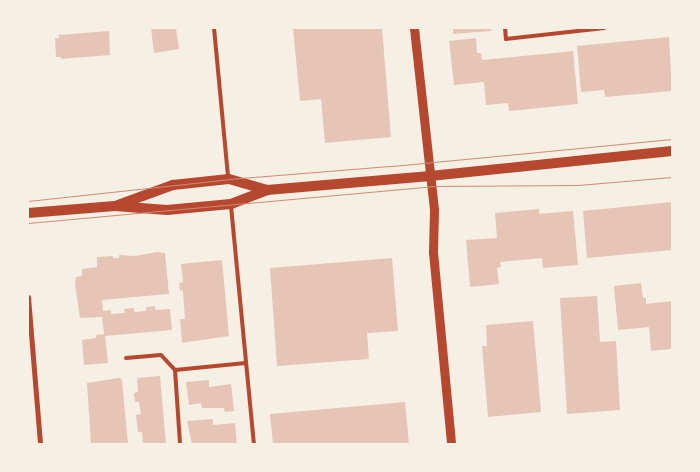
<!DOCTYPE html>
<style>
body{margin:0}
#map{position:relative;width:700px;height:472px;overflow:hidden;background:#f6efe4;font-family:Figtree,sans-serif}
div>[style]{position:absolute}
.building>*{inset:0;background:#e6c5b7}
.service>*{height:4px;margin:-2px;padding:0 2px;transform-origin:2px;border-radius:2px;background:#b5482f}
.minor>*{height:5px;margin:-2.5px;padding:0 2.5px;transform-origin:2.5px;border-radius:2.5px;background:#b5482f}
.tertiary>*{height:9px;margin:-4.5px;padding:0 4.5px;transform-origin:4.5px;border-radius:4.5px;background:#b5482f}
.secondary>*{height:10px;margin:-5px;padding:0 5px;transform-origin:5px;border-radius:5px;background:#b5482f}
.tram>*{height:1px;margin:-0.5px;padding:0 0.5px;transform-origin:0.5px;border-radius:0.5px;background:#cf8b77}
span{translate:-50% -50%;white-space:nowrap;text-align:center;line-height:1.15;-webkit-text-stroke:4px #f6efe4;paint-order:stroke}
.frame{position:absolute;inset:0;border:29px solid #f6efe4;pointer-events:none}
</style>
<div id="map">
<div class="building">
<i style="clip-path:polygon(151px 28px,176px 28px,179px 49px,154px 53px)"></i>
<i style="clip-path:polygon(293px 28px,382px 28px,391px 137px,325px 143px,321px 99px,300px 101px)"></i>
<i style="clip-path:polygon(453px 28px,491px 28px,491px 31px,453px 34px)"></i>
<i style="clip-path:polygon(109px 31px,110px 55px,61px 59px,61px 57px,56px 57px,55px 38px,59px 38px,59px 35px)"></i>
<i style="clip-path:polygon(669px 37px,672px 91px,605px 97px,604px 90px,581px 92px,577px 46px)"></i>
<i style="clip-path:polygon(476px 38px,477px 53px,481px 53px,482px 60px,573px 51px,578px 104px,509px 111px,508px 103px,486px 105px,484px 82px,454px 85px,449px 41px)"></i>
<i style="clip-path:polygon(672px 202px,672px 250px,587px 258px,583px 211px)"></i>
<i style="clip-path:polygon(539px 209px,539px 214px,573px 211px,578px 265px,543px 268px,542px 258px,500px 262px,501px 267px,497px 268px,499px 284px,470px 287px,466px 240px,497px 238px,495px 213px)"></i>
<i style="clip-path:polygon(157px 252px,165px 253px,169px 294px,102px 300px,103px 311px,111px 310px,111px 314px,125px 313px,124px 309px,134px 308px,134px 312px,146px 311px,146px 307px,155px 306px,155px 310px,170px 309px,172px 330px,105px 336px,108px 363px,84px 365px,82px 340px,96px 338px,96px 335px,104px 334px,102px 317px,80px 318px,75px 284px,76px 277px,82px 276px,82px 269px,97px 267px,97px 257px,113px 256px,113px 258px,119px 258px,119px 255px,135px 256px)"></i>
<i style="clip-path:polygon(392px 258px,398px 331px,367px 333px,369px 359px,277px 366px,270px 268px)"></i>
<i style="clip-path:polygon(222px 260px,229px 336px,182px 343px,180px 319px,185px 319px,183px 291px,180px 290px,179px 283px,183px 282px,181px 264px)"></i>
<i style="clip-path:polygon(641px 283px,643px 298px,646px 298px,646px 304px,672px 301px,672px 349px,651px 351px,649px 327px,618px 330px,614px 286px)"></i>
<i style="clip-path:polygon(597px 296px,600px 342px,616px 341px,620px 410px,567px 414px,560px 298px)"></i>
<i style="clip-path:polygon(533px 321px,541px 412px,488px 417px,482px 346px,487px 346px,486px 325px)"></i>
<i style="clip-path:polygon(160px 376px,166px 444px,143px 444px,142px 432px,138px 432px,136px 415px,141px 414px,139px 402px,135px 402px,134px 393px,138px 392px,137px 378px)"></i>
<i style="clip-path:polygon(119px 378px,122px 380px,128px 444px,91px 444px,87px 383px)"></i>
<i style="clip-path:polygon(209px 380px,209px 387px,231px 384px,234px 411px,225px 412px,224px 408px,202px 408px,201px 403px,189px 405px,186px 382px)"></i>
<i style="clip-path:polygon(405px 402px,409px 444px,273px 444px,270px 414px)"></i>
<i style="clip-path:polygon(213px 419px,213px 425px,235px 423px,237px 444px,192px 444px,187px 421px)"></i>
</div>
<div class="service">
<i style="left:214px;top:28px;width:150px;rotate:84.6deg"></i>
<i style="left:505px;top:28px;width:11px;rotate:85deg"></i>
<i style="left:506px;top:39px;width:99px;rotate:-6.4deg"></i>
<i style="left:231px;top:206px;width:239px;rotate:84.5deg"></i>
<i style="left:126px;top:358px;width:35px;rotate:-5deg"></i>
<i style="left:161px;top:355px;width:21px;rotate:47deg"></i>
<i style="left:175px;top:370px;width:71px;rotate:-5.6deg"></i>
<i style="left:175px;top:370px;width:74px;rotate:86.1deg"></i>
</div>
<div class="minor">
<i style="left:28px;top:297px;width:147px;rotate:85.3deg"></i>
</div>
<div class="tertiary">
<i style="left:414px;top:28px;width:183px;rotate:83.7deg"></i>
<i style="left:434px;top:210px;width:42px;rotate:91.4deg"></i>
<i style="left:433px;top:252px;width:193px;rotate:84.6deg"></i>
</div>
<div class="secondary">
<i style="left:118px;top:205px;width:59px;rotate:-20deg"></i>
<i style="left:173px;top:185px;width:56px;rotate:-6.1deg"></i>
<i style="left:229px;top:179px;width:40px;rotate:16deg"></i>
<i style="left:28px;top:213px;width:87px;rotate:-4.6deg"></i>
<i style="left:115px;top:206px;width:52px;rotate:4.4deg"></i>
<i style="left:167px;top:210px;width:64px;rotate:-5.4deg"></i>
<i style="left:231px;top:204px;width:39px;rotate:-21deg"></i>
<i style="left:267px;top:190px;width:164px;rotate:-4.9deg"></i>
<i style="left:430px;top:176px;width:243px;rotate:-5.9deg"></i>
</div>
<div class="tram">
<i style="left:28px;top:201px;width:202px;rotate:-6.2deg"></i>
<i style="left:229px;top:179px;width:164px;rotate:-4.6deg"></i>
<i style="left:392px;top:166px;width:281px;rotate:-5.5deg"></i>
<i style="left:28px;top:223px;width:406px;rotate:-5.2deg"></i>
<i style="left:432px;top:186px;width:146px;rotate:-0.4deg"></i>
<i style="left:578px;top:185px;width:94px;rotate:-4.9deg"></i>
</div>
<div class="frame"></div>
</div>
